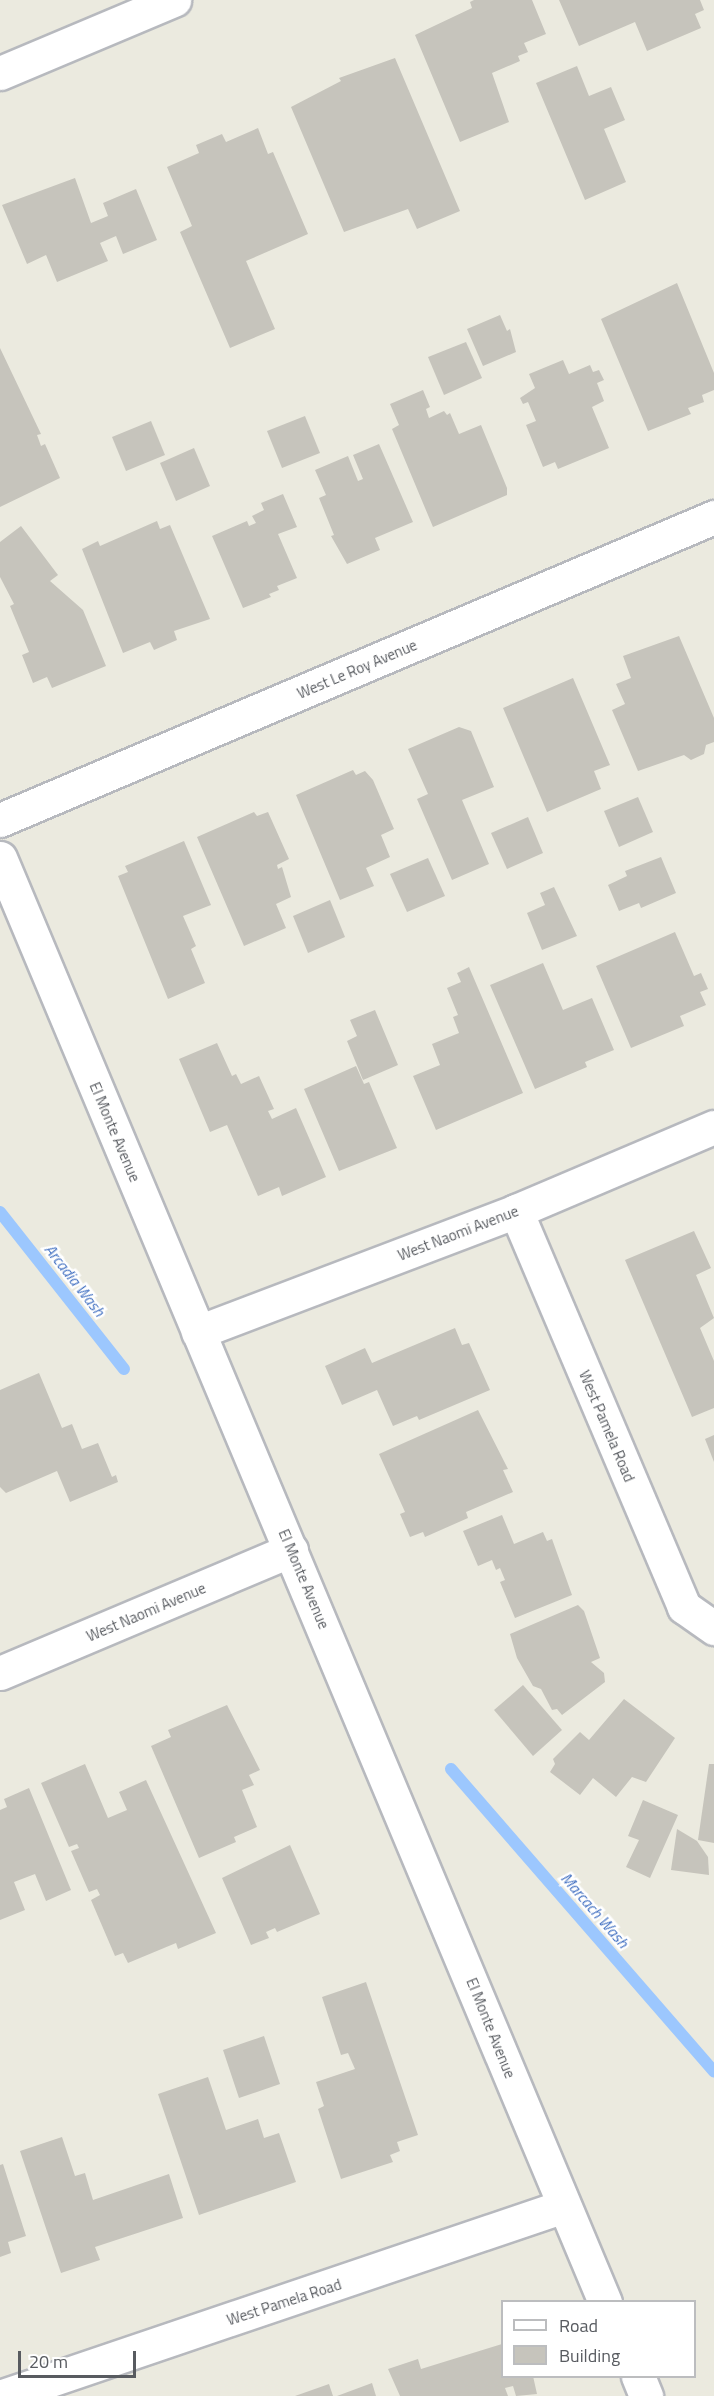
<!DOCTYPE html>
<style>
body{margin:0}
#map{position:relative;width:714px;height:2396px;overflow:hidden;background:#ebeadf;font-family:"Titillium Web",sans-serif}
div>[style]{position:absolute}
.stream>*{height:12px;margin:-6px;padding:0 6px;transform-origin:6px;border-radius:6px;background:#9cc7fe}
.building>*{inset:0;background:#c6c4bc}
.roads{filter:drop-shadow(2px 0 #b7b9be) drop-shadow(-2px 0 #b7b9be) drop-shadow(0 2px #b7b9be) drop-shadow(0 -2px #b7b9be)}
.minor>*{height:33px;margin:-16.5px;padding:0 16.5px;transform-origin:16.5px;border-radius:16.5px;background:#fff}
span{translate:-50% -50%;white-space:nowrap;text-align:center;line-height:1.15;-webkit-text-stroke:5px #fff;paint-order:stroke}
.street-label{font-size:15px;color:#585b60}
.water-label{font-size:16px;color:#406fc1;font-style:italic}
.legend{position:absolute;left:501px;top:2300px;width:195px;height:78px;box-sizing:border-box;background:#fff;border:2px solid #bcbdbf;margin:0;padding:8px 10px;list-style:none;font-size:18px;color:#585b60}
.legend li{display:flex;align-items:center;gap:12px;height:30px}
.legend b{width:30px;border:2px solid #bcbdbf}
.scale{position:absolute;left:18px;top:2351px;width:118px;height:27px;box-sizing:border-box;border:3px solid #585b60;border-top:0;padding-left:8px;font-size:18px;line-height:21px;white-space:nowrap;color:#585b60;-webkit-text-stroke:4px #fff;paint-order:stroke}
</style>
<div id="map">
<div class="stream">
<i style="left:0;top:1212px;width:200px;rotate:51.7deg"></i>
<i style="left:451px;top:1769px;width:401px;rotate:49deg"></i>
</div>
<div class="building">
<i style="clip-path:polygon(474px 0,532px 0,546px 34px,524px 43px,528px 52px,518px 56px,520px 61px,492px 73px,509px 122px,460px 142px,415px 35px,472px 8px,470px 2px)"></i>
<i style="clip-path:polygon(559px 0,700px 0,704px 10px,695px 14px,701px 28px,647px 51px,635px 22px,579px 46px)"></i>
<i style="clip-path:polygon(395px 58px,460px 211px,417px 229px,408px 209px,344px 232px,291px 107px,341px 81px,339px 78px)"></i>
<i style="clip-path:polygon(577px 66px,589px 96px,611px 87px,625px 120px,604px 129px,626px 182px,585px 200px,536px 83px)"></i>
<i style="clip-path:polygon(258px 128px,268px 154px,273px 152px,308px 234px,246px 261px,275px 329px,230px 348px,180px 232px,192px 226px,167px 167px,199px 153px,196px 145px,222px 134px,226px 142px)"></i>
<i style="clip-path:polygon(75px 178px,91px 223px,108px 216px,103px 203px,136px 189px,157px 240px,123px 254px,116px 236px,100px 243px,108px 261px,57px 282px,46px 255px,27px 264px,2px 205px)"></i>
<i style="clip-path:polygon(677px 283px,714px 373px,714px 390px,702px 395px,704px 402px,688px 408px,691px 414px,648px 431px,601px 319px)"></i>
<i style="clip-path:polygon(500px 315px,507px 331px,510px 329px,516px 352px,483px 366px,467px 329px)"></i>
<i style="clip-path:polygon(466px 342px,482px 378px,444px 395px,428px 357px)"></i>
<i style="clip-path:polygon(0 348px,41px 434px,37px 435px,41px 446px,45px 444px,60px 478px,0 507px)"></i>
<i style="clip-path:polygon(563px 360px,569px 374px,590px 365px,593px 372px,599px 370px,604px 380px,597px 383px,604px 401px,592px 407px,609px 448px,558px 469px,555px 462px,543px 467px,526px 425px,536px 421px,528px 402px,523px 404px,520px 398px,535px 388px,529px 374px)"></i>
<i style="clip-path:polygon(423px 390px,430px 407px,426px 409px,429px 418px,444px 411px,447px 415px,450px 413px,459px 434px,481px 425px,507px 488px,507px 495px,433px 527px,392px 429px,399px 425px,390px 404px)"></i>
<i style="clip-path:polygon(305px 416px,320px 453px,282px 468px,267px 431px)"></i>
<i style="clip-path:polygon(151px 421px,165px 455px,126px 471px,112px 437px)"></i>
<i style="clip-path:polygon(379px 444px,413px 522px,375px 538px,380px 550px,347px 564px,331px 536px,334px 535px,319px 498px,326px 495px,315px 470px,348px 456px,358px 481px,363px 479px,353px 455px)"></i>
<i style="clip-path:polygon(194px 448px,210px 486px,176px 501px,160px 463px)"></i>
<i style="clip-path:polygon(283px 494px,297px 527px,278px 534px,297px 578px,277px 586px,279px 590px,269px 594px,271px 597px,243px 608px,212px 536px,247px 521px,249px 526px,256px 523px,252px 516px,264px 510px,261px 503px)"></i>
<i style="clip-path:polygon(157px 521px,160px 529px,170px 525px,210px 619px,174px 631px,177px 640px,154px 650px,150px 642px,123px 653px,82px 549px,98px 541px,100px 546px)"></i>
<i style="clip-path:polygon(21px 526px,58px 575px,50px 581px,83px 610px,106px 666px,52px 688px,47px 677px,33px 683px,22px 655px,29px 652px,10px 606px,14px 604px,0 577px,0 542px)"></i>
<i style="clip-path:polygon(679px 636px,714px 718px,714px 742px,706px 745px,704px 754px,691px 760px,684px 755px,638px 771px,612px 710px,625px 704px,616px 684px,631px 678px,623px 656px)"></i>
<i style="clip-path:polygon(573px 678px,610px 765px,594px 771px,601px 789px,547px 812px,503px 708px)"></i>
<i style="clip-path:polygon(459px 727px,471px 731px,494px 787px,462px 800px,489px 864px,452px 880px,417px 799px,428px 794px,408px 749px)"></i>
<i style="clip-path:polygon(353px 770px,356px 775px,365px 771px,373px 780px,394px 829px,381px 835px,390px 857px,366px 868px,374px 886px,340px 900px,296px 795px)"></i>
<i style="clip-path:polygon(638px 797px,653px 832px,619px 847px,604px 811px)"></i>
<i style="clip-path:polygon(254px 812px,257px 816px,268px 812px,289px 859px,277px 865px,278px 869px,282px 867px,291px 897px,276px 904px,286px 928px,244px 946px,197px 837px)"></i>
<i style="clip-path:polygon(528px 817px,543px 853px,507px 869px,491px 833px)"></i>
<i style="clip-path:polygon(184px 841px,211px 905px,183px 916px,196px 946px,191px 949px,205px 983px,168px 999px,118px 876px,128px 872px,125px 866px)"></i>
<i style="clip-path:polygon(661px 857px,676px 893px,641px 908px,639px 903px,619px 911px,608px 885px,627px 876px,625px 871px)"></i>
<i style="clip-path:polygon(428px 858px,445px 896px,407px 912px,390px 874px)"></i>
<i style="clip-path:polygon(554px 887px,577px 936px,542px 950px,527px 913px,545px 905px,540px 893px)"></i>
<i style="clip-path:polygon(330px 900px,345px 937px,308px 953px,293px 916px)"></i>
<i style="clip-path:polygon(675px 932px,694px 976px,701px 973px,708px 989px,700px 992px,706px 1005px,680px 1016px,684px 1026px,631px 1048px,596px 966px)"></i>
<i style="clip-path:polygon(543px 963px,563px 1010px,592px 998px,614px 1050px,585px 1062px,587px 1067px,535px 1089px,490px 985px)"></i>
<i style="clip-path:polygon(469px 967px,523px 1093px,436px 1130px,413px 1076px,440px 1065px,432px 1044px,459px 1033px,453px 1017px,458px 1015px,447px 988px,461px 982px,457px 973px)"></i>
<i style="clip-path:polygon(375px 1010px,398px 1065px,363px 1080px,347px 1041px,357px 1036px,350px 1020px)"></i>
<i style="clip-path:polygon(217px 1043px,232px 1076px,236px 1074px,241px 1084px,259px 1076px,274px 1109px,268px 1111px,272px 1119px,296px 1108px,326px 1177px,282px 1196px,279px 1187px,258px 1196px,227px 1125px,210px 1132px,179px 1059px)"></i>
<i style="clip-path:polygon(356px 1066px,364px 1084px,369px 1082px,397px 1148px,339px 1171px,304px 1089px)"></i>
<i style="clip-path:polygon(694px 1231px,711px 1268px,696px 1275px,714px 1318px,700px 1328px,714px 1361px,714px 1408px,692px 1417px,625px 1260px)"></i>
<i style="clip-path:polygon(455px 1328px,462px 1345px,469px 1343px,490px 1390px,419px 1420px,417px 1416px,393px 1426px,377px 1390px,342px 1405px,325px 1366px,365px 1348px,372px 1363px)"></i>
<i style="clip-path:polygon(39px 1373px,62px 1428px,72px 1424px,82px 1449px,98px 1443px,112px 1477px,116px 1475px,118px 1482px,70px 1502px,57px 1471px,6px 1493px,0 1487px,0 1390px)"></i>
<i style="clip-path:polygon(478px 1410px,508px 1469px,503px 1470px,513px 1492px,466px 1512px,468px 1518px,425px 1537px,423px 1532px,410px 1537px,400px 1514px,405px 1512px,379px 1454px)"></i>
<i style="clip-path:polygon(714px 1435px,714px 1462px,705px 1439px)"></i>
<i style="clip-path:polygon(502px 1515px,514px 1544px,543px 1532px,547px 1541px,552px 1539px,572px 1595px,515px 1618px,500px 1582px,505px 1580px,500px 1568px,496px 1570px,492px 1560px,478px 1566px,463px 1531px)"></i>
<i style="clip-path:polygon(578px 1605px,584px 1611px,600px 1658px,591px 1662px,604px 1673px,605px 1682px,562px 1715px,557px 1709px,552px 1710px,541px 1689px,533px 1686px,517px 1658px,510px 1634px)"></i>
<i style="clip-path:polygon(523px 1685px,562px 1730px,533px 1756px,494px 1710px)"></i>
<i style="clip-path:polygon(624px 1699px,675px 1738px,646px 1782px,632px 1777px,616px 1797px,593px 1778px,580px 1795px,550px 1772px,555px 1764px,553px 1759px,580px 1732px,589px 1740px)"></i>
<i style="clip-path:polygon(227px 1705px,260px 1770px,249px 1775px,254px 1785px,242px 1790px,257px 1827px,234px 1837px,236px 1842px,199px 1858px,151px 1746px,171px 1737px,168px 1730px)"></i>
<i style="clip-path:polygon(85px 1764px,108px 1818px,127px 1810px,119px 1792px,146px 1780px,216px 1933px,178px 1949px,176px 1943px,128px 1963px,123px 1953px,115px 1956px,91px 1900px,100px 1895px,97px 1889px,89px 1892px,71px 1851px,79px 1848px,77px 1844px,69px 1847px,41px 1783px)"></i>
<i style="clip-path:polygon(709px 1764px,714px 1764px,714px 1843px,698px 1840px)"></i>
<i style="clip-path:polygon(29px 1788px,71px 1890px,46px 1901px,35px 1874px,14px 1882px,25px 1910px,0 1920px,0 1810px,7px 1807px,4px 1799px)"></i>
<i style="clip-path:polygon(643px 1800px,678px 1815px,650px 1878px,626px 1867px,639px 1840px,628px 1836px)"></i>
<i style="clip-path:polygon(677px 1829px,697px 1841px,708px 1857px,709px 1875px,671px 1870px)"></i>
<i style="clip-path:polygon(290px 1845px,320px 1914px,277px 1932px,275px 1928px,266px 1932px,269px 1938px,251px 1945px,222px 1878px)"></i>
<i style="clip-path:polygon(366px 1982px,418px 2135px,397px 2142px,400px 2151px,390px 2155px,393px 2162px,341px 2179px,318px 2109px,324px 2106px,316px 2082px,355px 2069px,348px 2053px,341px 2055px,322px 1997px)"></i>
<i style="clip-path:polygon(264px 2036px,280px 2084px,239px 2098px,223px 2050px)"></i>
<i style="clip-path:polygon(208px 2077px,226px 2130px,258px 2119px,264px 2138px,279px 2133px,296px 2182px,199px 2215px,158px 2094px)"></i>
<i style="clip-path:polygon(62px 2137px,75px 2176px,85px 2173px,93px 2200px,169px 2174px,183px 2218px,95px 2247px,100px 2260px,61px 2273px,20px 2151px)"></i>
<i style="clip-path:polygon(3px 2164px,26px 2236px,8px 2242px,11px 2253px,0 2257px,0 2165px)"></i>
<i style="clip-path:polygon(502px 2344px,502px 2376px,533px 2376px,537px 2394px,516px 2396px,513px 2386px,505px 2388px,508px 2396px,400px 2396px,388px 2369px,418px 2359px,421px 2369px)"></i>
<i style="clip-path:polygon(372px 2383px,376px 2396px,337px 2396px)"></i>
<i style="clip-path:polygon(329px 2384px,333px 2396px,295px 2396px)"></i>
</div>
<div class="roads">
<div class="minor">
<i style="left:0;top:73px;width:189px;rotate:-22.8deg"></i>
<i style="left:0;top:820px;width:776px;rotate:-22.99deg"></i>
<i style="left:0;top:858px;width:1566px;rotate:67.27deg"></i>
<i style="left:516px;top:1211px;width:430px;rotate:67deg"></i>
<i style="left:684px;top:1607px;width:37px;rotate:35deg"></i>
<i style="left:198px;top:1332px;width:340px;rotate:-20.8deg"></i>
<i style="left:516px;top:1211px;width:215px;rotate:-23deg"></i>
<i style="left:0;top:1673px;width:316px;rotate:-22.9deg"></i>
<i style="left:638px;top:2376px;width:22px;rotate:68deg"></i>
<i style="left:3px;top:2396px;width:592px;rotate:-18.71deg"></i>
</div>
</div>
<div class="street-label">
<span style="left:357px;top:669px;rotate:-23deg">West Le Roy Avenue</span>
<span style="left:115px;top:1132px;rotate:67deg">El Monte Avenue</span>
<span style="left:458px;top:1233px;rotate:-21deg">West Naomi Avenue</span>
<span style="left:607px;top:1426px;rotate:67deg">West Pamela Road</span>
<span style="left:304px;top:1579px;rotate:67deg">El Monte Avenue</span>
<span style="left:146px;top:1612px;rotate:-23deg">West Naomi Avenue</span>
<span style="left:491px;top:2028px;rotate:68deg">El Monte Avenue</span>
<span style="left:284px;top:2302px;rotate:-18deg">West Pamela Road</span>
</div>
<div class="water-label">
<span style="left:75px;top:1280px;rotate:52deg">Arcadia Wash</span>
<span style="left:595px;top:1910px;rotate:49deg">Marcach Wash</span>
</div>
<ul class="legend">
<li><b style="height:8px;background:#fff"></b>Road</li>
<li><b style="height:16px;background:#c6c4bc"></b>Building</li>
</ul>
<div class="scale">20 m</div>
</div>
